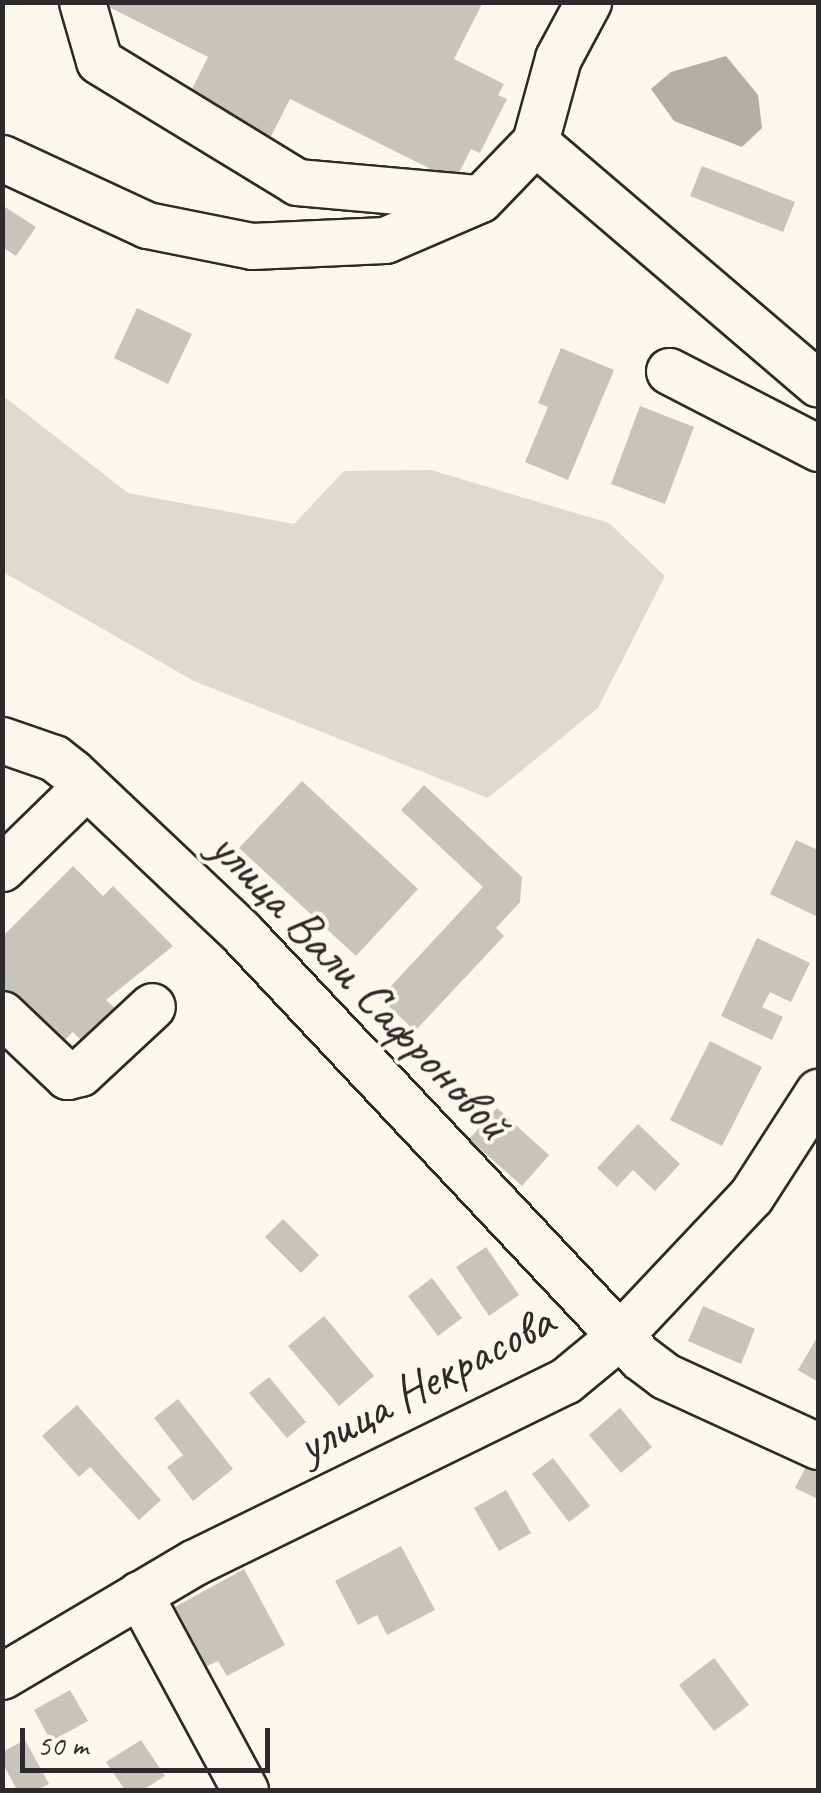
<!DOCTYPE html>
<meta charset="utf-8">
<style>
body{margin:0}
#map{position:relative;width:821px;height:1793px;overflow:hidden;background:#fbf7ec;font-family:Caveat,sans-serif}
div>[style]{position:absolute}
.green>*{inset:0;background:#dddad0}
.water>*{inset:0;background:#b1afa7}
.building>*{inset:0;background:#c7c4bc}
.roads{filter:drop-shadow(2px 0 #2b2b2b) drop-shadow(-2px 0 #2b2b2b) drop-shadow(0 2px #2b2b2b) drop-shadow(0 -2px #2b2b2b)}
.minor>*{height:45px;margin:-22.5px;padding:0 22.5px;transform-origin:22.5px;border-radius:22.5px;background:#fbf7ec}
span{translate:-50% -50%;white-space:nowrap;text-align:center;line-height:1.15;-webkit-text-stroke:8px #fbf7ec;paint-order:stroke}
.street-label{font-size:50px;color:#2b2b2b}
.frame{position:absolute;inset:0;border:5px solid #2b2b2b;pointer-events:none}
.scale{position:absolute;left:20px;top:1728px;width:250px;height:45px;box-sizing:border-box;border:5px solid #2b2b2b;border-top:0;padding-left:12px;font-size:30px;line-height:35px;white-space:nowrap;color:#2b2b2b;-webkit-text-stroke:8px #fbf7ec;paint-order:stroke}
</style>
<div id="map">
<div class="green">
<i style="clip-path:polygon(2px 395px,128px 493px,294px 524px,344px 471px,431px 470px,609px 523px,665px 576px,598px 708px,488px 798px,194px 681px,3px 572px)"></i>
</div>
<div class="water">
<i style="clip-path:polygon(726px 56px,758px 95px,762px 128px,742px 147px,674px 121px,651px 89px,671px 72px)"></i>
</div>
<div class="building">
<i style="clip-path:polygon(99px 2px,483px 2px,454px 59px,504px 84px,498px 95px,507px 99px,480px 153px,471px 149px,455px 181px,290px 99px,267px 144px,185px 103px,208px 57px)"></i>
<i style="clip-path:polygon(702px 166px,795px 202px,783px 232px,690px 196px)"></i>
<i style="clip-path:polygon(2px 205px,36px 227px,16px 256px,2px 247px)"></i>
<i style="clip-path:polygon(137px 308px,192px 334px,168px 384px,114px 358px)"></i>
<i style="clip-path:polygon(561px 348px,614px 370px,568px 480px,525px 462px,548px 407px,538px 403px)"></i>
<i style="clip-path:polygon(640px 406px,694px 427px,665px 504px,611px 484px)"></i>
<i style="clip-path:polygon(302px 781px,418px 889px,356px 956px,239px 848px)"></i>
<i style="clip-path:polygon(424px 785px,522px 877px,520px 902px,496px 928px,504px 936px,415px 1031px,380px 998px,483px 887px,401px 810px)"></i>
<i style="clip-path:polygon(796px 840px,818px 850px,818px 917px,770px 894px)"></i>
<i style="clip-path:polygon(73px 866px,103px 896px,113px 886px,173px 946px,106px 1000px,115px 1008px,82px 1041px,73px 1032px,58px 1047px,2px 991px,2px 937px)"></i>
<i style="clip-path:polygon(757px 938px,810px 963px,791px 1002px,770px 992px,762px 1007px,783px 1017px,772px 1040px,721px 1016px)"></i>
<i style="clip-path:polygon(710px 1041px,762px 1067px,722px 1146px,670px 1120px)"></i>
<i style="clip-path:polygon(497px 1108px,549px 1155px,522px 1186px,469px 1139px)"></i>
<i style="clip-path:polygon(638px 1124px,680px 1164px,655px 1191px,633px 1170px,617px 1187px,597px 1168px)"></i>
<i style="clip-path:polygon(283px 1219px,319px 1255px,301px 1273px,265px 1237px)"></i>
<i style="clip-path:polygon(486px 1247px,519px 1295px,489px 1316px,456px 1267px)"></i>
<i style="clip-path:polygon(432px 1278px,462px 1318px,438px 1336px,408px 1296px)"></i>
<i style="clip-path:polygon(703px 1306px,755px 1329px,741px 1364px,688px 1341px)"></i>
<i style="clip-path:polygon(324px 1316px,374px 1376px,339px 1406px,288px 1346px)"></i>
<i style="clip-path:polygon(818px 1336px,818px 1382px,798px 1370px)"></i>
<i style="clip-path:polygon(269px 1377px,306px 1422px,287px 1438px,249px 1393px)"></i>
<i style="clip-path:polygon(178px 1399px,233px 1469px,193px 1501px,167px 1467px,183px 1455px,154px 1418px)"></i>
<i style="clip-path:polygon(77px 1405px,161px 1500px,139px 1520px,90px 1467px,79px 1477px,42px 1436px)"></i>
<i style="clip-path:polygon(620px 1408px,652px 1447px,621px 1473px,589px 1435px)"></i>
<i style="clip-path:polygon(812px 1455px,818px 1458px,818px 1499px,795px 1488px)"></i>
<i style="clip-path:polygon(553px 1458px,590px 1506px,569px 1522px,532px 1474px)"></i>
<i style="clip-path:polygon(506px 1490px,531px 1533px,499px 1551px,474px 1508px)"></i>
<i style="clip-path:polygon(401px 1546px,435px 1610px,387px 1635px,377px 1615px,358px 1625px,335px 1581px)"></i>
<i style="clip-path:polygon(244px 1569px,285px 1645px,227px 1676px,218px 1661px,207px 1666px,175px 1607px)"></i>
<i style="clip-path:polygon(714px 1658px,749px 1705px,714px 1731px,679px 1685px)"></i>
<i style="clip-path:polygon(70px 1690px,88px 1721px,51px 1741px,34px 1710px)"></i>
<i style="clip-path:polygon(25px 1740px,49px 1784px,37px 1790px,17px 1790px,2px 1762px,2px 1752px)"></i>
<i style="clip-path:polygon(141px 1740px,165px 1776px,143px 1790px,125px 1790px,106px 1762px)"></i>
</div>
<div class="roads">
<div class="minor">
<i style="left:82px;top:2px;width:61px;rotate:73.9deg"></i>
<i style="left:99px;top:61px;width:232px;rotate:31.4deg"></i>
<i style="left:297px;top:182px;width:180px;rotate:5.1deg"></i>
<i style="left:535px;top:142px;width:372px;rotate:40.5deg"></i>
<i style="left:2px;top:158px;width:160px;rotate:24.8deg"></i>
<i style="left:147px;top:225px;width:107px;rotate:11.3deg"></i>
<i style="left:252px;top:246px;width:133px;rotate:-2.6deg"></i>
<i style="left:385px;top:240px;width:103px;rotate:-23.3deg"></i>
<i style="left:480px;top:199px;width:79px;rotate:-46deg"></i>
<i style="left:535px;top:142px;width:87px;rotate:-74.7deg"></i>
<i style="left:558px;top:58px;width:64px;rotate:-61.8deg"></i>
<i style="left:669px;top:371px;width:168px;rotate:27.3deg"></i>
<i style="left:2px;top:740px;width:55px;rotate:19.1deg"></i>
<i style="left:54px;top:758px;width:23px;rotate:38deg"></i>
<i style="left:72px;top:772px;width:233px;rotate:43.4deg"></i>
<i style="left:241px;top:932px;width:583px;rotate:46.81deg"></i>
<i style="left:640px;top:1357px;width:31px;rotate:37deg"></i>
<i style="left:665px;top:1376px;width:168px;rotate:24.6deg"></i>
<i style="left:2px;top:868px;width:117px;rotate:-44.3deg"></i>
<i style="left:2px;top:1014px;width:90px;rotate:43.6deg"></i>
<i style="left:67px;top:1076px;width:13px;rotate:-13deg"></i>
<i style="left:80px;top:1073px;width:98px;rotate:-42.9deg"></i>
<i style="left:139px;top:1594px;width:223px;rotate:61.6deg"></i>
<i style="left:2px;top:1676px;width:224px;rotate:-30.6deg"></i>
<i style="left:195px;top:1562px;width:412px;rotate:-26.1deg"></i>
<i style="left:565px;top:1381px;width:67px;rotate:-39.6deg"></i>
<i style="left:617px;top:1338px;width:195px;rotate:-46.7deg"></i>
<i style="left:751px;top:1196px;width:124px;rotate:-57.2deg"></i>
</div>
</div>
<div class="street-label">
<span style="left:361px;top:985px;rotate:46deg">улица Вали Сафроновой</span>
<span style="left:425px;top:1383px;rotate:-28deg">улица Некрасова</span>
</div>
<div class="frame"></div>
<div class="scale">50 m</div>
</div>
